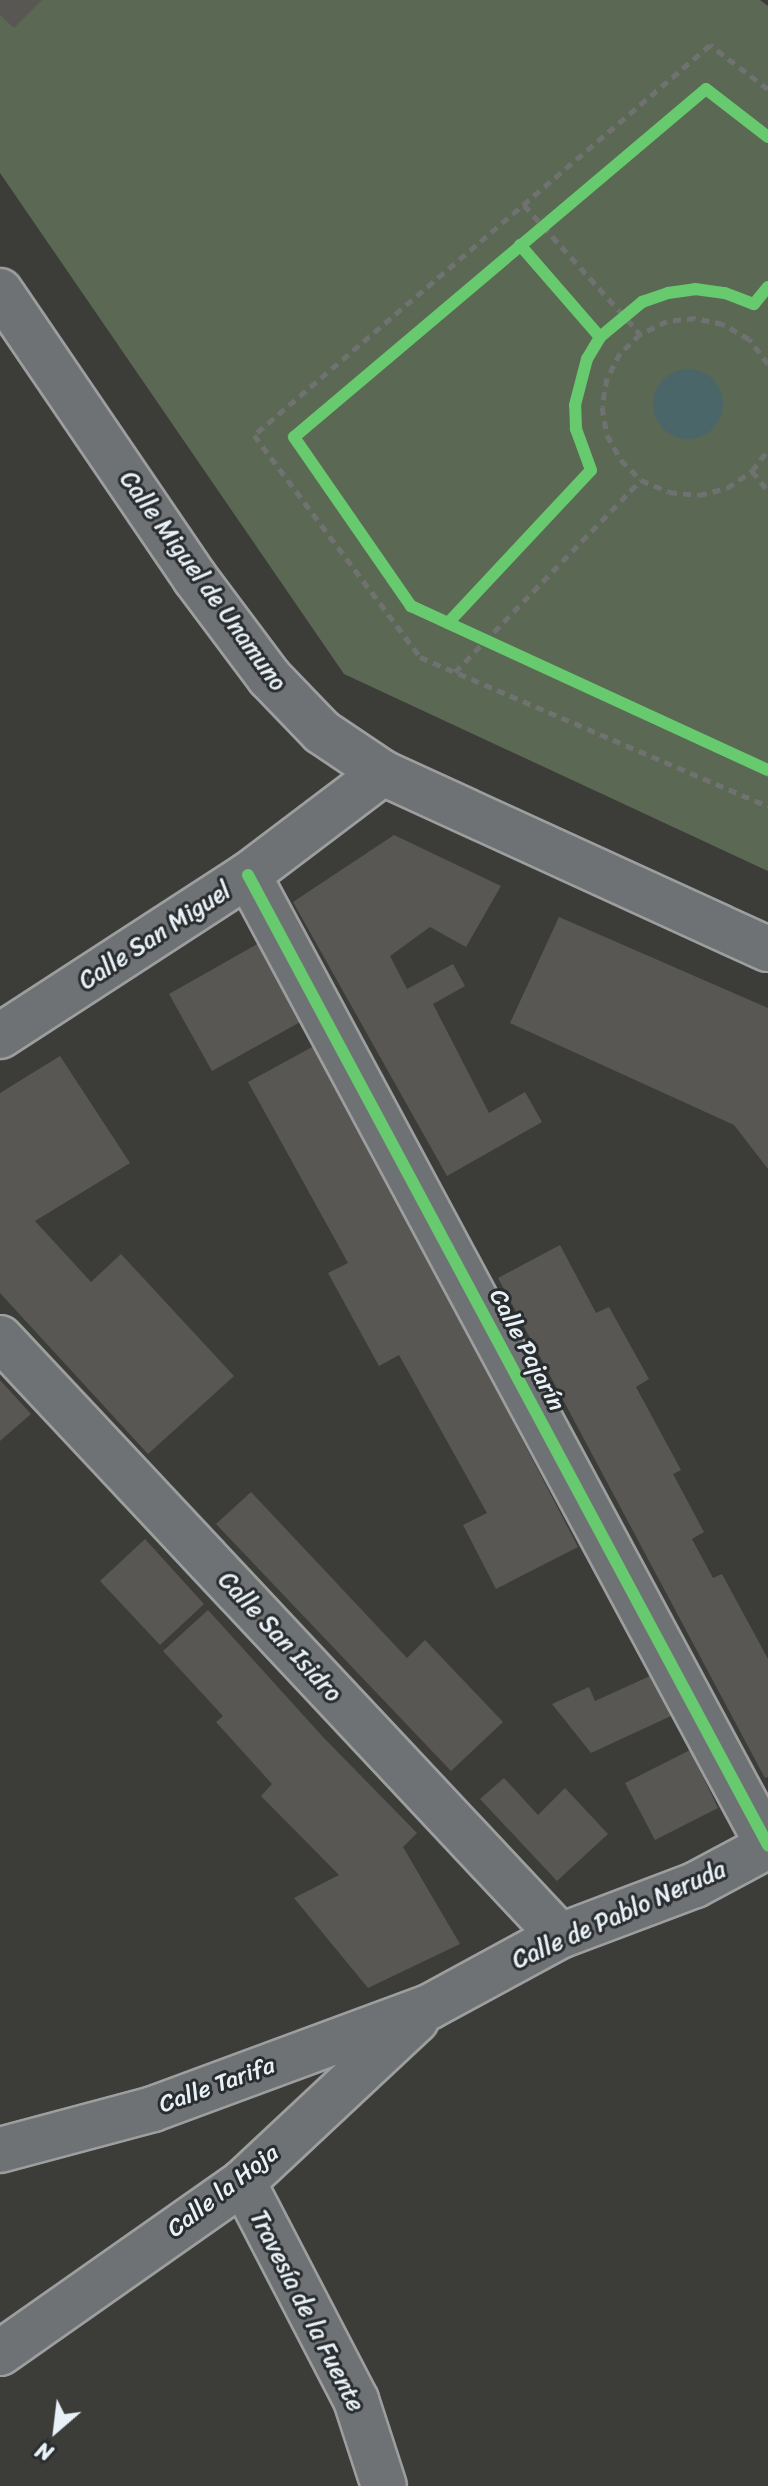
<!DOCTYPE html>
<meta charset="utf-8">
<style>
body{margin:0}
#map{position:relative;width:768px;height:2486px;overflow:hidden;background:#3c3c39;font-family:Sriracha,sans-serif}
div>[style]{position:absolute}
.green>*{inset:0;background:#5b6853}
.water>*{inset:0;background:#4b6669}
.round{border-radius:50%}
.building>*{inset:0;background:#585754}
.path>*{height:5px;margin-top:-2.5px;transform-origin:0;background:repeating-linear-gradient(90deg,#707272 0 8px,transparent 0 14px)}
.roads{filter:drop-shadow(2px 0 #9d9f9f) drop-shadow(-2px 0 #9d9f9f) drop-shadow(0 2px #9d9f9f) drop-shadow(0 -2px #9d9f9f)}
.minor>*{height:44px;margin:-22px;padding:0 22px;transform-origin:22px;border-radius:22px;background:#6f7275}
.cycleway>*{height:12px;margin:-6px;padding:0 6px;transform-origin:6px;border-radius:6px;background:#67ca6e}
span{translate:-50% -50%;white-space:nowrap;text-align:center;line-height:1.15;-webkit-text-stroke:6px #2a2d2e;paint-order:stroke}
.street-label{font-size:24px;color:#e8f1f8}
.north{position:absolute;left:16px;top:2390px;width:80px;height:80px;-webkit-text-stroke:6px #2a2d2e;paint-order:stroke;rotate:208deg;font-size:22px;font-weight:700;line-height:32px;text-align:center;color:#e8f1f8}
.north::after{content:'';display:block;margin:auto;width:28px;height:36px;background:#e8f1f8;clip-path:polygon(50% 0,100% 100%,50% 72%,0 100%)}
</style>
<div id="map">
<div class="green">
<i style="clip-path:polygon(0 0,760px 0,768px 6px,768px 871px,344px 674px,0 173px)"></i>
</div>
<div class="water">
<i class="round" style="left:653px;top:369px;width:70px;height:70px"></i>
</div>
<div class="building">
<i style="clip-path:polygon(0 0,42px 0,14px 28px,0 15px)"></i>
<i style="clip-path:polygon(394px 835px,501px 886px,466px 947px,430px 927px,390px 956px,407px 989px,453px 964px,465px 986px,433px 1004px,489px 1113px,525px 1092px,542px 1122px,447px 1176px,293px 902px)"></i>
<i style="clip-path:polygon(559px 917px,768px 1008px,768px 1169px,734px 1125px,510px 1023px)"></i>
<i style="clip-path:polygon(259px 943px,302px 1021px,212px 1071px,169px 994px)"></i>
<i style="clip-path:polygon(314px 1046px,520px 1407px,509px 1414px,578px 1547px,496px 1589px,463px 1525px,487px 1513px,399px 1355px,379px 1366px,328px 1273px,348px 1263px,248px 1082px)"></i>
<i style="clip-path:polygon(60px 1056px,130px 1163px,35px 1221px,91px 1282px,121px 1254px,234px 1376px,148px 1454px,0 1293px,0 1093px)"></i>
<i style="clip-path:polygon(560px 1245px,596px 1313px,609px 1307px,649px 1379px,636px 1387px,681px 1470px,673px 1474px,704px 1532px,692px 1539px,713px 1578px,722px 1574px,768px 1659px,768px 1777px,765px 1778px,498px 1278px)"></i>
<i style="clip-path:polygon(0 1380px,31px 1414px,0 1441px)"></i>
<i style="clip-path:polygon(251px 1492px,407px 1658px,425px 1640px,503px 1722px,451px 1771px,216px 1524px)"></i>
<i style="clip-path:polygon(145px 1539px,204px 1604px,160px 1645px,100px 1581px)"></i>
<i style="clip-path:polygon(208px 1610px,323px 1737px,417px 1833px,403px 1847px,460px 1944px,368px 1988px,294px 1898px,339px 1875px,261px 1796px,272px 1784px,216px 1722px,223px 1716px,163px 1651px)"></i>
<i style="clip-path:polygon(650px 1676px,671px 1716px,591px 1753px,552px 1704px,589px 1687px,595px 1701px)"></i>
<i style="clip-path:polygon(690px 1750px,718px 1808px,655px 1840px,625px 1783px)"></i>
<i style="clip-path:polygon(504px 1778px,538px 1815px,565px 1788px,608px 1834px,557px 1881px,480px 1799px)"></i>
</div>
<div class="path">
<i style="left:768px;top:89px;width:73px;rotate:-142.8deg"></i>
<i style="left:710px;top:45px;width:600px;rotate:139.46deg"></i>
<i style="left:254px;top:435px;width:277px;rotate:53.2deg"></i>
<i style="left:420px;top:657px;width:379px;rotate:23.2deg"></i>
<i style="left:524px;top:205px;width:173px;rotate:48deg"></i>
<i style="left:768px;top:364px;width:31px;rotate:-127deg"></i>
<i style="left:749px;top:339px;width:30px;rotate:-150deg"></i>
<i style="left:723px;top:324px;width:29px;rotate:-168deg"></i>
<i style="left:695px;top:318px;width:28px;rotate:174deg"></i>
<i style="left:667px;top:321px;width:30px;rotate:154deg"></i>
<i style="left:640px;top:334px;width:28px;rotate:136deg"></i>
<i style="left:620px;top:353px;width:28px;rotate:117deg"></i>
<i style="left:607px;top:378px;width:29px;rotate:100deg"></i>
<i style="left:602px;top:407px;width:28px;rotate:80deg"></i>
<i style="left:607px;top:435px;width:29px;rotate:61deg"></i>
<i style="left:621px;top:460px;width:28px;rotate:45deg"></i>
<i style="left:641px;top:480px;width:30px;rotate:23deg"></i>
<i style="left:669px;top:492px;width:30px;rotate:6deg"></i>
<i style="left:699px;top:495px;width:29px;rotate:-14deg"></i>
<i style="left:727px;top:488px;width:30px;rotate:-34deg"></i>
<i style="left:752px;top:471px;width:26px;rotate:-53deg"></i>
<i style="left:752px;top:471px;width:26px;rotate:51deg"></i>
<i style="left:455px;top:672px;width:267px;rotate:-45.9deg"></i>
</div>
<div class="roads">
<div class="minor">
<i style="left:0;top:291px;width:347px;rotate:55.8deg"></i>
<i style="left:195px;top:578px;width:124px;rotate:53.2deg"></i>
<i style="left:269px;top:677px;width:76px;rotate:46.1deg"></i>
<i style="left:322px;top:732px;width:73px;rotate:33.9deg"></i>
<i style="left:383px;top:773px;width:423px;rotate:24.6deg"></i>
<i style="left:248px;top:875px;width:1101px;rotate:61.81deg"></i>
<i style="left:0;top:1036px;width:296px;rotate:-33deg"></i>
<i style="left:248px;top:875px;width:169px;rotate:-37.1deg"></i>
<i style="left:0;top:1338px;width:819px;rotate:46.88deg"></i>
<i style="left:0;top:2150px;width:158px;rotate:-15deg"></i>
<i style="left:153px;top:2109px;width:294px;rotate:-20.3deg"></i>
<i style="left:429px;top:2007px;width:149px;rotate:-28.5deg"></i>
<i style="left:560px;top:1936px;width:144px;rotate:-20.7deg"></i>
<i style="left:695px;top:1885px;width:83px;rotate:-28.1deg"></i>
<i style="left:243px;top:2182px;width:246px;rotate:62.6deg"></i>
<i style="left:356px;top:2400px;width:90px;rotate:72deg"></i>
<i style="left:0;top:2353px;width:297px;rotate:-35.1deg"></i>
<i style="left:243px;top:2182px;width:237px;rotate:-43.1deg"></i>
</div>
</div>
<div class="cycleway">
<i style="left:768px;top:137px;width:78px;rotate:-142.3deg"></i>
<i style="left:706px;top:89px;width:539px;rotate:139.81deg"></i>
<i style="left:294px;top:437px;width:206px;rotate:55.3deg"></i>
<i style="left:411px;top:606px;width:393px;rotate:24.7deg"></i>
<i style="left:520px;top:245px;width:122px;rotate:49deg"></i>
<i style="left:448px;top:623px;width:209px;rotate:-46.9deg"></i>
<i style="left:591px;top:470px;width:44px;rotate:-110.1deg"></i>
<i style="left:576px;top:429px;width:24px;rotate:-92deg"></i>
<i style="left:575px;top:405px;width:48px;rotate:-75.4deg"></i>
<i style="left:587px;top:359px;width:26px;rotate:-59deg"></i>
<i style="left:600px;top:337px;width:55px;rotate:-39.8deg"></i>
<i style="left:642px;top:302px;width:28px;rotate:-19deg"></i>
<i style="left:668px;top:293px;width:27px;rotate:-8deg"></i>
<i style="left:695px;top:289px;width:30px;rotate:8deg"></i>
<i style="left:725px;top:293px;width:31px;rotate:21deg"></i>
<i style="left:754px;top:304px;width:22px;rotate:-51deg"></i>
<i style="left:248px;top:875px;width:1101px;rotate:61.81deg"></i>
</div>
<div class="street-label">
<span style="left:203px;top:581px;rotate:54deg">Calle Miguel de Unamuno</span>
<span style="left:155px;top:936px;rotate:-33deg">Calle San Miguel</span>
<span style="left:527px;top:1350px;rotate:62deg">Calle Pajarín</span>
<span style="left:280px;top:1637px;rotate:47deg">Calle San Isidro</span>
<span style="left:619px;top:1915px;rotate:-24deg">Calle de Pablo Neruda</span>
<span style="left:217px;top:2085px;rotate:-20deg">Calle Tarifa</span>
<span style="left:223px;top:2191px;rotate:-38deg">Calle la Hoja</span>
<span style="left:307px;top:2311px;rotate:63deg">Travesía de la Fuente</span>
</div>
<div class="north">N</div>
</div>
